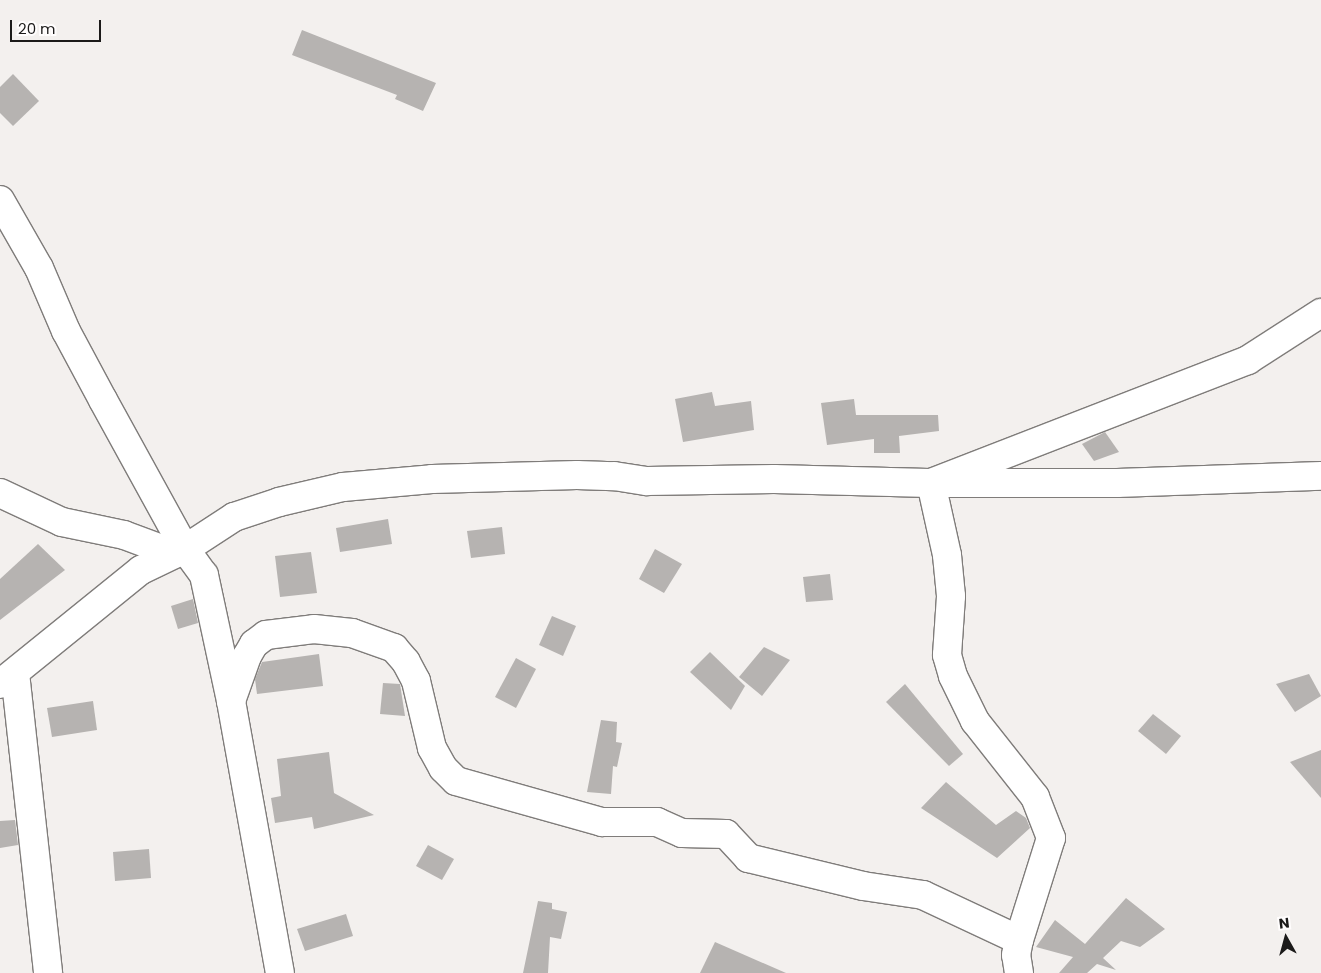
<!DOCTYPE html>
<style>
body{margin:0}
#map{position:relative;width:1321px;height:973px;overflow:hidden;background:#f3f0ee;font-family:Poppins,sans-serif}
div>[style]{position:absolute}
.building>*{inset:0;background:#b6b3b1}
.roads{filter:drop-shadow(1px 0 #7f7c7a) drop-shadow(-1px 0 #7f7c7a) drop-shadow(0 1px #7f7c7a) drop-shadow(0 -1px #7f7c7a)}
.minor>*{height:28px;margin:-14px;padding:0 14px;transform-origin:14px;border-radius:14px;background:#fff}
span{translate:-50% -50%;white-space:nowrap;text-align:center;line-height:1.15;-webkit-text-stroke:5px #fffdfd;paint-order:stroke}
.north{position:absolute;left:1261px;top:913px;width:50px;height:50px;-webkit-text-stroke:4px #fffdfd;paint-order:stroke;rotate:353deg;font-size:14px;font-weight:700;line-height:20px;text-align:center;color:#1b1a19}
.north::after{content:'';display:block;margin:auto;width:18px;height:22px;background:#1b1a19;clip-path:polygon(50% 0,100% 100%,50% 72%,0 100%)}
.scale{position:absolute;left:10px;top:20px;width:91px;height:22px;box-sizing:border-box;border:2px solid #1b1a19;border-top:0;padding-left:6px;font-size:15px;line-height:18px;white-space:nowrap;color:#1b1a19;-webkit-text-stroke:4px #fffdfd;paint-order:stroke}
</style>
<div id="map">
<div class="building">
<i style="clip-path:polygon(302px 30px,436px 83px,423px 111px,395px 99px,397px 95px,292px 55px)"></i>
<i style="clip-path:polygon(13px 74px,39px 101px,13px 126px,0 113px,0 87px)"></i>
<i style="clip-path:polygon(712px 392px,715px 406px,751px 401px,754px 430px,683px 442px,675px 399px)"></i>
<i style="clip-path:polygon(854px 399px,856px 415px,938px 415px,939px 431px,899px 436px,900px 453px,874px 453px,874px 439px,827px 445px,821px 403px)"></i>
<i style="clip-path:polygon(1105px 432px,1119px 452px,1094px 461px,1082px 444px)"></i>
<i style="clip-path:polygon(388px 519px,392px 544px,340px 552px,336px 528px)"></i>
<i style="clip-path:polygon(502px 527px,505px 554px,471px 558px,467px 531px)"></i>
<i style="clip-path:polygon(38px 544px,65px 570px,0 620px,0 579px)"></i>
<i style="clip-path:polygon(655px 549px,682px 564px,664px 593px,639px 579px)"></i>
<i style="clip-path:polygon(311px 552px,317px 593px,280px 597px,275px 556px)"></i>
<i style="clip-path:polygon(830px 574px,833px 600px,806px 602px,803px 577px)"></i>
<i style="clip-path:polygon(193px 599px,198px 623px,178px 629px,171px 606px)"></i>
<i style="clip-path:polygon(552px 616px,576px 626px,563px 656px,539px 645px)"></i>
<i style="clip-path:polygon(764px 647px,790px 660px,762px 696px,739px 677px)"></i>
<i style="clip-path:polygon(710px 652px,745px 686px,731px 710px,690px 672px)"></i>
<i style="clip-path:polygon(319px 654px,323px 686px,257px 694px,255px 679px,262px 662px)"></i>
<i style="clip-path:polygon(516px 658px,536px 669px,516px 708px,495px 697px)"></i>
<i style="clip-path:polygon(1309px 674px,1321px 696px,1295px 712px,1276px 684px)"></i>
<i style="clip-path:polygon(383px 683px,400px 684px,405px 716px,380px 714px)"></i>
<i style="clip-path:polygon(905px 684px,963px 754px,949px 766px,886px 702px)"></i>
<i style="clip-path:polygon(93px 701px,97px 730px,52px 737px,47px 708px)"></i>
<i style="clip-path:polygon(1153px 714px,1181px 736px,1166px 754px,1138px 731px)"></i>
<i style="clip-path:polygon(601px 720px,617px 722px,616px 742px,622px 743px,617px 767px,613px 766px,611px 794px,587px 792px)"></i>
<i style="clip-path:polygon(1321px 750px,1321px 798px,1290px 762px)"></i>
<i style="clip-path:polygon(329px 752px,334px 793px,374px 815px,314px 829px,312px 817px,275px 823px,271px 798px,281px 796px,277px 759px)"></i>
<i style="clip-path:polygon(946px 782px,996px 825px,1016px 811px,1026px 818px,1030px 828px,997px 858px,921px 808px)"></i>
<i style="clip-path:polygon(15px 820px,18px 845px,0 848px,0 821px)"></i>
<i style="clip-path:polygon(428px 845px,454px 859px,442px 880px,416px 866px)"></i>
<i style="clip-path:polygon(149px 849px,151px 878px,115px 881px,113px 852px)"></i>
<i style="clip-path:polygon(1126px 898px,1165px 929px,1140px 947px,1121px 941px,1103px 958px,1116px 970px,1097px 964px,1087px 973px,1059px 973px,1073px 957px,1036px 947px,1055px 920px,1085px 944px)"></i>
<i style="clip-path:polygon(538px 901px,552px 903px,552px 909px,567px 912px,561px 939px,550px 937px,548px 973px,523px 973px)"></i>
<i style="clip-path:polygon(346px 914px,353px 936px,305px 951px,297px 929px)"></i>
<i style="clip-path:polygon(715px 942px,786px 973px,700px 973px)"></i>
</div>
<div class="roads">
<div class="minor">
<i style="left:0;top:200px;width:78px;rotate:60.2deg"></i>
<i style="left:39px;top:268px;width:69px;rotate:66.8deg"></i>
<i style="left:66px;top:331px;width:78px;rotate:61.8deg"></i>
<i style="left:103px;top:400px;width:170px;rotate:61.2deg"></i>
<i style="left:185px;top:549px;width:32px;rotate:54deg"></i>
<i style="left:204px;top:575px;width:129px;rotate:77.9deg"></i>
<i style="left:231px;top:701px;width:276px;rotate:79.8deg"></i>
<i style="left:0;top:493px;width:68px;rotate:25.1deg"></i>
<i style="left:62px;top:522px;width:63px;rotate:11.8deg"></i>
<i style="left:124px;top:535px;width:54px;rotate:20.4deg"></i>
<i style="left:15px;top:673px;width:302px;rotate:83.7deg"></i>
<i style="left:0;top:684px;width:181px;rotate:-39deg"></i>
<i style="left:141px;top:570px;width:49px;rotate:-25.5deg"></i>
<i style="left:185px;top:549px;width:59px;rotate:-33.1deg"></i>
<i style="left:234px;top:517px;width:47px;rotate:-18.4deg"></i>
<i style="left:279px;top:502px;width:66px;rotate:-13.2deg"></i>
<i style="left:343px;top:487px;width:89px;rotate:-5.1deg"></i>
<i style="left:432px;top:479px;width:145px;rotate:-1.6deg"></i>
<i style="left:577px;top:475px;width:37px;rotate:2deg"></i>
<i style="left:614px;top:476px;width:33px;rotate:9deg"></i>
<i style="left:647px;top:481px;width:127px;rotate:-0.9deg"></i>
<i style="left:774px;top:479px;width:157px;rotate:1.5deg"></i>
<i style="left:931px;top:483px;width:186px"></i>
<i style="left:1117px;top:483px;width:204px;rotate:-2deg"></i>
<i style="left:231px;top:701px;width:48px;rotate:-70.4deg"></i>
<i style="left:247px;top:656px;width:14px;rotate:-60deg"></i>
<i style="left:254px;top:644px;width:15px;rotate:-37deg"></i>
<i style="left:266px;top:635px;width:48px;rotate:-7.1deg"></i>
<i style="left:314px;top:629px;width:38px;rotate:6deg"></i>
<i style="left:352px;top:633px;width:45px;rotate:19.7deg"></i>
<i style="left:394px;top:648px;width:18px;rotate:49deg"></i>
<i style="left:406px;top:662px;width:21px;rotate:62deg"></i>
<i style="left:416px;top:681px;width:69px;rotate:76.6deg"></i>
<i style="left:432px;top:748px;width:23px;rotate:61deg"></i>
<i style="left:443px;top:768px;width:18px;rotate:45deg"></i>
<i style="left:456px;top:781px;width:152px;rotate:15.7deg"></i>
<i style="left:602px;top:822px;width:55px"></i>
<i style="left:657px;top:822px;width:27px;rotate:24deg"></i>
<i style="left:682px;top:833px;width:44px;rotate:1.3deg"></i>
<i style="left:726px;top:834px;width:33px;rotate:47deg"></i>
<i style="left:748px;top:858px;width:118px;rotate:13.7deg"></i>
<i style="left:863px;top:886px;width:61px;rotate:8.5deg"></i>
<i style="left:923px;top:895px;width:106px;rotate:25.1deg"></i>
<i style="left:1019px;top:973px;width:18px;rotate:-99deg"></i>
<i style="left:1016px;top:955px;width:15px;rotate:-79deg"></i>
<i style="left:1019px;top:940px;width:107px;rotate:-72.6deg"></i>
<i style="left:1051px;top:838px;width:44px;rotate:-111.3deg"></i>
<i style="left:1035px;top:797px;width:97px;rotate:-128.3deg"></i>
<i style="left:975px;top:721px;width:50px;rotate:-116.1deg"></i>
<i style="left:953px;top:676px;width:22px;rotate:-106deg"></i>
<i style="left:947px;top:655px;width:59px;rotate:-86.1deg"></i>
<i style="left:951px;top:596px;width:41px;rotate:-95.6deg"></i>
<i style="left:947px;top:555px;width:74px;rotate:-102.5deg"></i>
<i style="left:931px;top:483px;width:340px;rotate:-21.2deg"></i>
<i style="left:1248px;top:360px;width:87px;rotate:-32.8deg"></i>
</div>
</div>
<div class="north">N</div>
<div class="scale">20 m</div>
</div>
